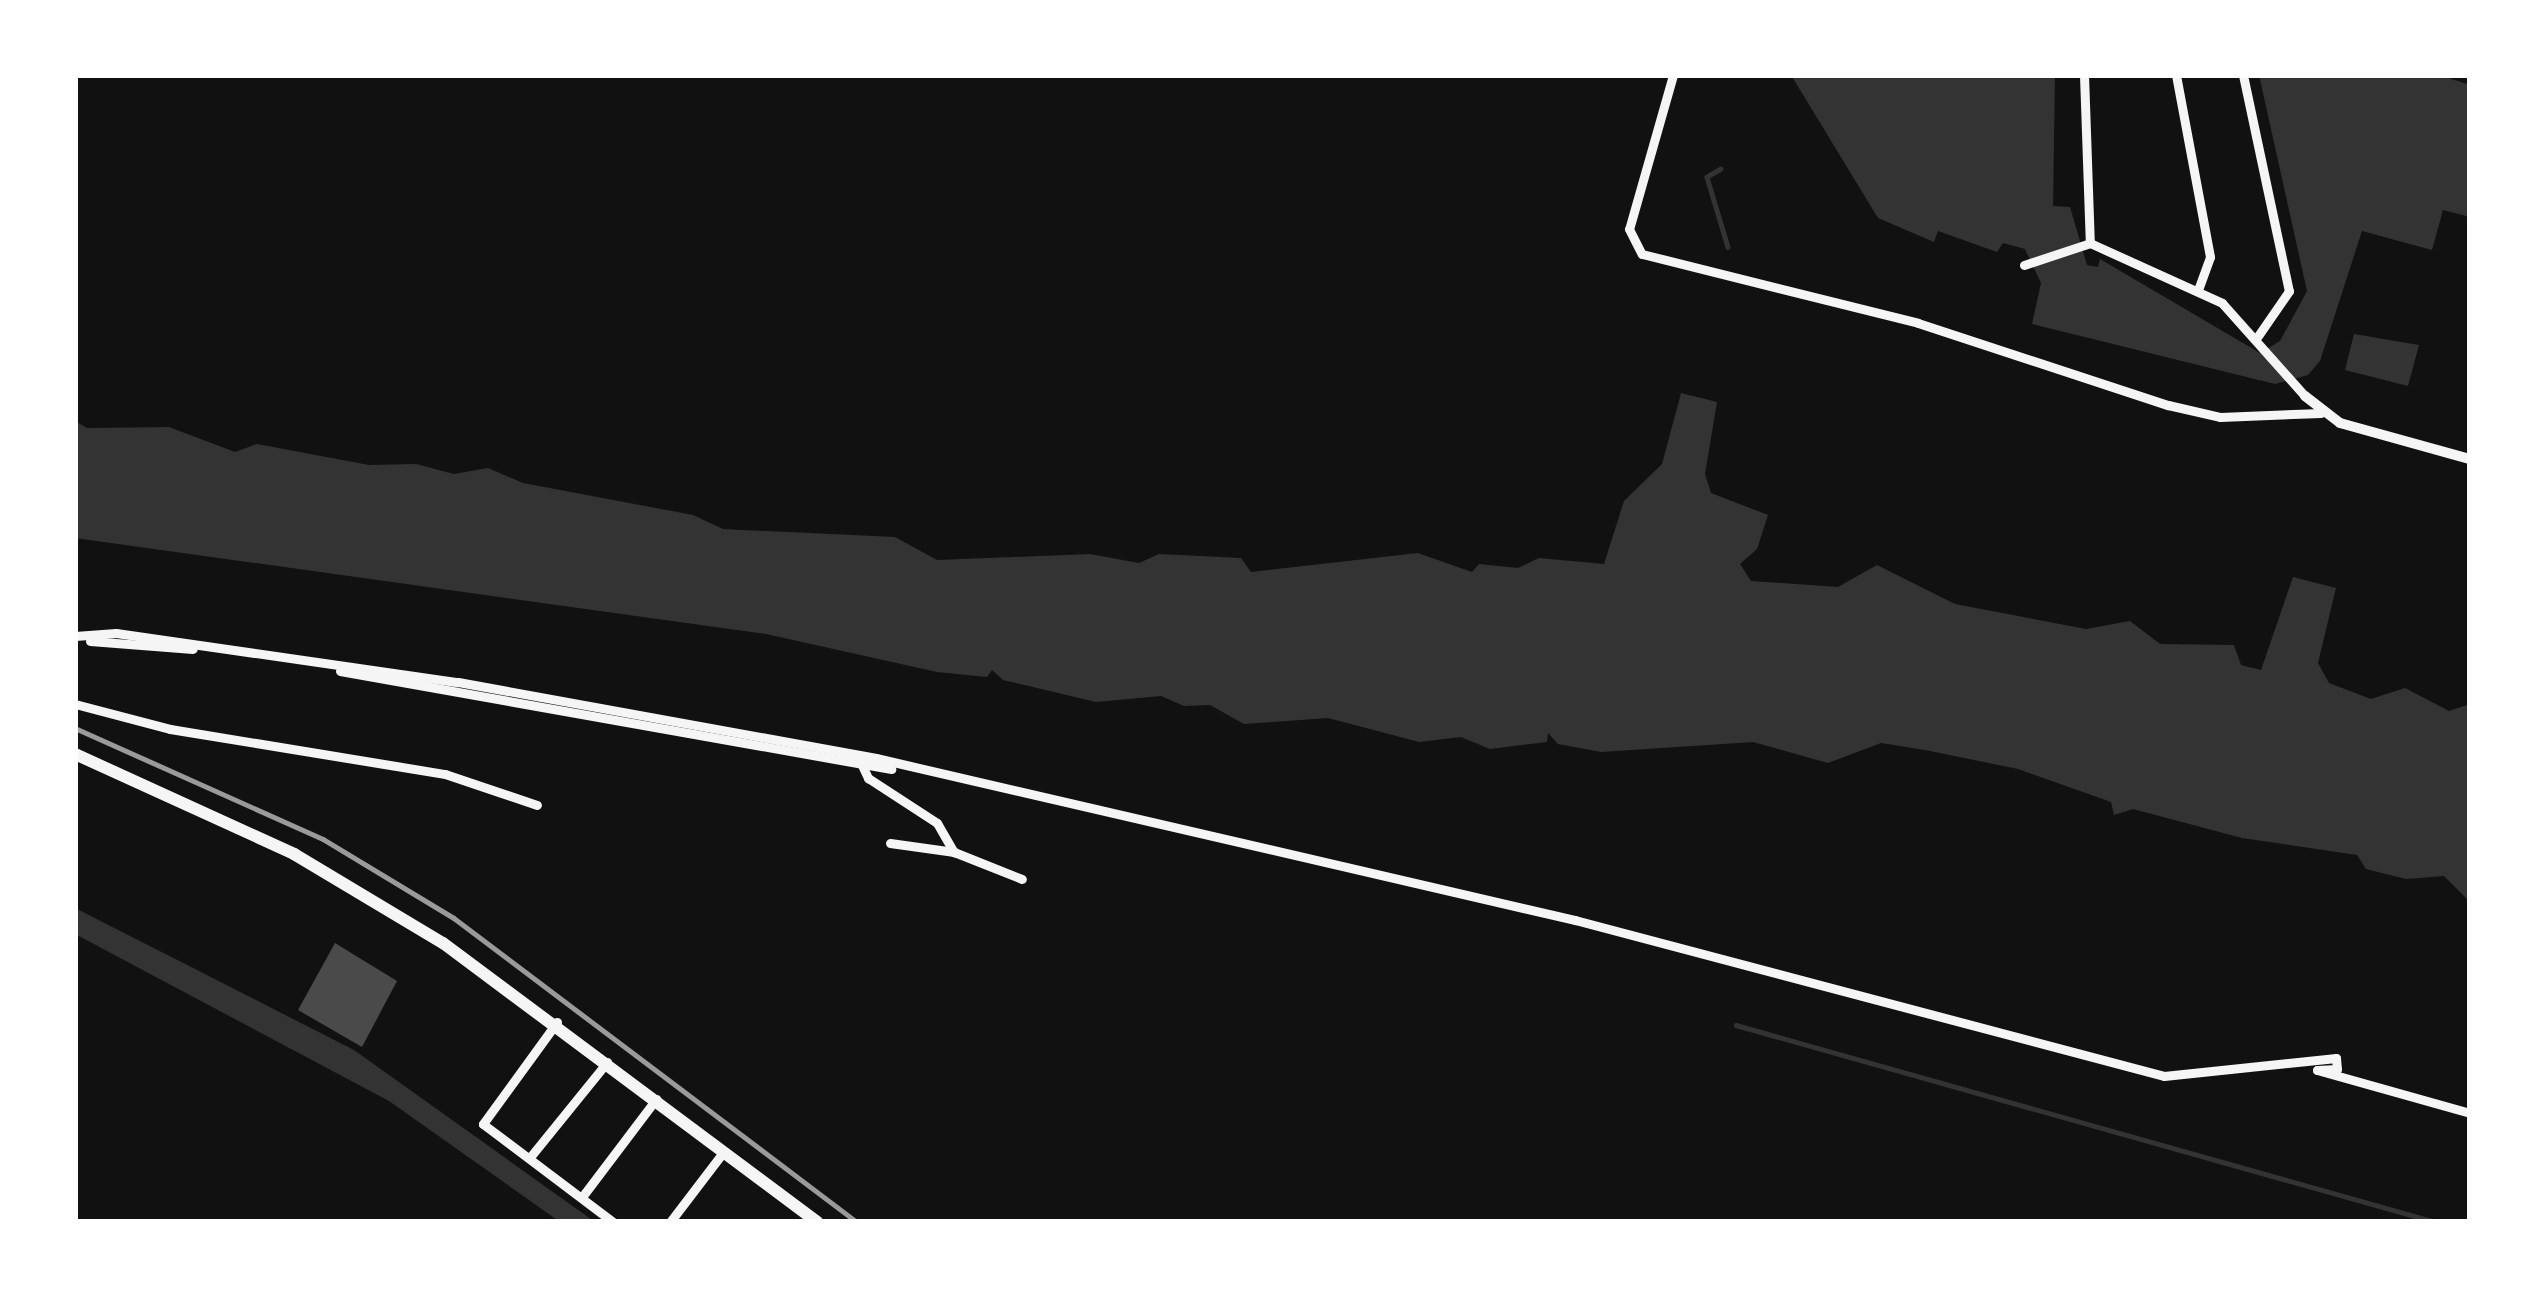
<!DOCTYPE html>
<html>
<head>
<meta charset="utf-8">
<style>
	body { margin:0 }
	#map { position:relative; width:2545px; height:1297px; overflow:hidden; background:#111; font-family:"Open Sans",sans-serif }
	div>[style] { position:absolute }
	.water>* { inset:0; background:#333 }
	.stream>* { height:4.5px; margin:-2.25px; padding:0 2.25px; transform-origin:2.25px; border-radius:2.25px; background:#333 }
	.building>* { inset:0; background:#4a4a4a }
	.minor>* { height:9px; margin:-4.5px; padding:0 4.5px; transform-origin:4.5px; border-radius:4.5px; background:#f5f5f5 }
	.tertiary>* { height:10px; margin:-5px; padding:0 5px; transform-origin:5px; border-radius:5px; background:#f5f5f5 }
	.secondary>* { height:12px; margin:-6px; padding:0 6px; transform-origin:6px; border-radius:6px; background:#f5f5f5 }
	.rail>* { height:4.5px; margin:-2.25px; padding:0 2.25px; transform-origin:2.25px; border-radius:2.25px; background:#9a9a9a }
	span { translate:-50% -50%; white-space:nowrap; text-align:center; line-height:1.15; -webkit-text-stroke:10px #fff; paint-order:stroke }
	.frame { position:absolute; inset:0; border:78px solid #fff; pointer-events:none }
</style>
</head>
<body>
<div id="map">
	<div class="water">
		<i style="clip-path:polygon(1791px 75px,2055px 75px,2053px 206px,2070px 207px,2087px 265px,2098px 267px,2100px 259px,2260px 353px,2280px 341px,2307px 291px,2259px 75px,2439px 75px,2470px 85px,2470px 217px,2443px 210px,2432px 250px,2362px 231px,2320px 361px,2308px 375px,2275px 384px,2032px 324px,2041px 283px,2025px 249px,2003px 243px,1997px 252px,1938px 231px,1934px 242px,1878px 218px)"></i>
		<i style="clip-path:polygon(2354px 334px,2419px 345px,2408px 386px,2345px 370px)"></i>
		<i style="clip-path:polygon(1681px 393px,1717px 402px,1705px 474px,1711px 493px,1768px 515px,1757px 549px,1740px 564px,1751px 581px,1838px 587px,1877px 565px,1955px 604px,2086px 629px,2130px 621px,2160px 644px,2234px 645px,2241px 665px,2261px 670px,2293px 577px,2336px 588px,2318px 663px,2329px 683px,2371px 699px,2405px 688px,2449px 711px,2470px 704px,2470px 902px,2444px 876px,2406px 879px,2366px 869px,2357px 855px,2242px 838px,2133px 809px,2114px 815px,2111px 802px,2018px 769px,1925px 750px,1881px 743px,1828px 763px,1753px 742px,1601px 752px,1558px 744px,1548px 733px,1547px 742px,1490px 749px,1461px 737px,1419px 742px,1328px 718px,1244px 724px,1210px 705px,1184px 706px,1161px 696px,1096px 702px,1003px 680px,992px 670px,987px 677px,937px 672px,766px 634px,75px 538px,75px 421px,87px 428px,169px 427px,235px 452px,257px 444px,369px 465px,416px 464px,454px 474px,488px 468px,523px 483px,693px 515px,723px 529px,895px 537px,937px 560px,1090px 554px,1139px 563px,1159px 554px,1241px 558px,1251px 572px,1418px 553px,1472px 572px,1479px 564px,1518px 568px,1539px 558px,1604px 564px,1624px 501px,1662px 464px)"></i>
		<i style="clip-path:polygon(75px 908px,354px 1050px,595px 1222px,560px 1222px,389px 1101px,75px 934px)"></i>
	</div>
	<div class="stream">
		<i style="left:1721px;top:169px;width:16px;rotate:150deg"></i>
		<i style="left:1707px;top:177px;width:73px;rotate:73.3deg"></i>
		<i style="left:1736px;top:1025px;width:727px;rotate:15.72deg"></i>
	</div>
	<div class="building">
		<i style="clip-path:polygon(335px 943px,397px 981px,362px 1047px,298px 1010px)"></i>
	</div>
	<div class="minor">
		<i style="left:1673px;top:75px;width:160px;rotate:105.9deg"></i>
		<i style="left:1629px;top:229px;width:28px;rotate:63deg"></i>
		<i style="left:1642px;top:254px;width:284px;rotate:14deg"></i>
		<i style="left:1918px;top:323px;width:263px;rotate:18.2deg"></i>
		<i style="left:2168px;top:405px;width:53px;rotate:13deg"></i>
		<i style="left:2220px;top:417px;width:101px;rotate:-2.3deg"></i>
		<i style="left:2084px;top:75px;width:168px;rotate:88deg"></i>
		<i style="left:2090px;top:243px;width:145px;rotate:24.4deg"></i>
		<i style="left:2222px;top:303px;width:125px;rotate:48.3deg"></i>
		<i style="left:2176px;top:75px;width:185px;rotate:79.4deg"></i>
		<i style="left:2210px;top:257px;width:33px;rotate:110deg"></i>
		<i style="left:2243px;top:75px;width:221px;rotate:78deg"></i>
		<i style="left:2289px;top:291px;width:55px;rotate:124.6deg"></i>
		<i style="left:2024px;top:265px;width:70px;rotate:-18.4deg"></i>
		<i style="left:75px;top:636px;width:41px;rotate:-4.2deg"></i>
		<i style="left:116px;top:633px;width:345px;rotate:8.2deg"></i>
		<i style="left:458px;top:682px;width:425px;rotate:10.3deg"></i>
		<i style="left:876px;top:758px;width:718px;rotate:13.05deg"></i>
		<i style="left:1575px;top:920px;width:609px;rotate:14.83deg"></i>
		<i style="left:2164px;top:1076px;width:173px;rotate:-6deg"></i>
		<i style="left:2336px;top:1058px;width:11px;rotate:85deg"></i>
		<i style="left:2337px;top:1069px;width:20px;rotate:177deg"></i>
		<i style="left:2317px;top:1070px;width:159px;rotate:15.7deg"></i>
		<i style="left:90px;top:641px;width:103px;rotate:4.4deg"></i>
		<i style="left:340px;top:671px;width:560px;rotate:10.09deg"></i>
		<i style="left:75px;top:704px;width:98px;rotate:14.7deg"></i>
		<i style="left:170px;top:729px;width:279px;rotate:9.3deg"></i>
		<i style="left:445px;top:774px;width:97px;rotate:18.6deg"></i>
		<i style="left:861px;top:763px;width:17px;rotate:65deg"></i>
		<i style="left:868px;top:778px;width:82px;rotate:33.1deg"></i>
		<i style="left:937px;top:823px;width:34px;rotate:60deg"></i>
		<i style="left:954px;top:852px;width:73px;rotate:21.7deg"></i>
		<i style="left:890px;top:843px;width:65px;rotate:8deg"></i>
		<i style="left:557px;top:1022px;width:126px;rotate:126deg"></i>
		<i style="left:483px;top:1124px;width:163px;rotate:37deg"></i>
		<i style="left:531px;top:1156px;width:121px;rotate:-51deg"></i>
		<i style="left:582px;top:1197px;width:123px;rotate:-52.9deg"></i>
		<i style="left:670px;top:1222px;width:89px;rotate:-52.7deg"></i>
	</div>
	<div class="tertiary">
		<i style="left:2305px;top:396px;width:44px;rotate:37.6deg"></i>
		<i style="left:2340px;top:423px;width:135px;rotate:15.5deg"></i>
	</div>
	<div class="secondary">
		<i style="left:75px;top:754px;width:241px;rotate:24.5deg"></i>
		<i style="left:294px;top:854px;width:174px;rotate:30.9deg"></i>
		<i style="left:443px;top:943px;width:467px;rotate:36.7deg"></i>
	</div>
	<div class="rail">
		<i style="left:75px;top:728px;width:272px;rotate:24.1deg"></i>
		<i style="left:323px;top:839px;width:153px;rotate:31.1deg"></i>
		<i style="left:454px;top:918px;width:505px;rotate:37.03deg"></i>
	</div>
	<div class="frame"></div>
</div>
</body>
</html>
